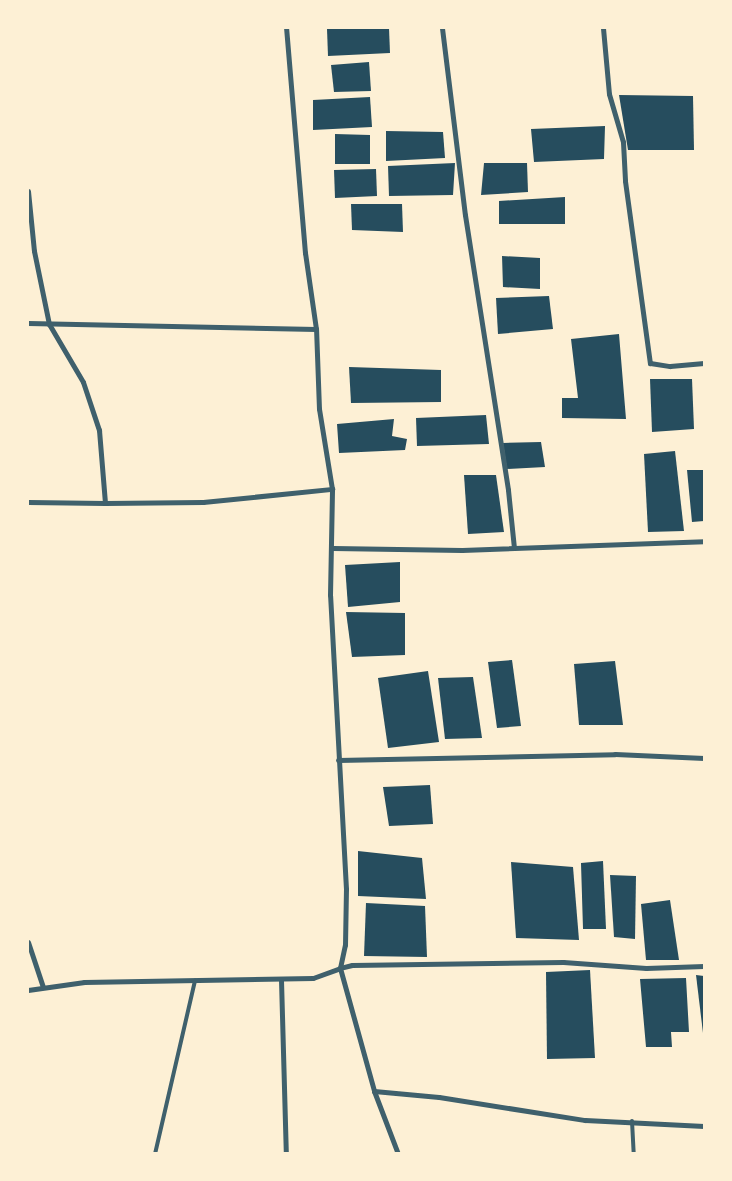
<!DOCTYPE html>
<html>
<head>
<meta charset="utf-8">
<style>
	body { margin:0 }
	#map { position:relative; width:732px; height:1181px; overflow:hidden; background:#fdf0d5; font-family:Figtree,sans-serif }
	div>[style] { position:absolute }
	.building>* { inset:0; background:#264d5e }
	.service>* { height:4px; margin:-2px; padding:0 2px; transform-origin:2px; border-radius:2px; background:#3f606c }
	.minor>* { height:5px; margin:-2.5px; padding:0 2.5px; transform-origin:2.5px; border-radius:2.5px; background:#3f606c }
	span { translate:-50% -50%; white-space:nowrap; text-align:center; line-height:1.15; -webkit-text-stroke:5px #fdf0d5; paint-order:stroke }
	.frame { position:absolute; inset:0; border:29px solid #fdf0d5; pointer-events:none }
</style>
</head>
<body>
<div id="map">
	<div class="building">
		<i style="clip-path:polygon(389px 28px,390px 53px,328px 56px,327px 29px)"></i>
		<i style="clip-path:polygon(369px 62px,371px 91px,334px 92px,331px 65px)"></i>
		<i style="clip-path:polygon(619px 95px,693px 96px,694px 150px,628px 150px)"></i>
		<i style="clip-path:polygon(370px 97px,372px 127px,313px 130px,313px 100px)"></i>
		<i style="clip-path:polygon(605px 126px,604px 159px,534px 162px,531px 129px)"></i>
		<i style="clip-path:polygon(386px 131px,443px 132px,445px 158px,386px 161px)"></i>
		<i style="clip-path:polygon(335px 134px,370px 135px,370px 164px,335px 164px)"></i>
		<i style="clip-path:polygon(455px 163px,453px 195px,389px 196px,388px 166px)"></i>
		<i style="clip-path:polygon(484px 163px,527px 163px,528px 192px,481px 195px)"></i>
		<i style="clip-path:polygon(376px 169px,377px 196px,335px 198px,334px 170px)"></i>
		<i style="clip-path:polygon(565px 197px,565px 224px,499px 224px,499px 201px)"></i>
		<i style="clip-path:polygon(351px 204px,402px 204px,403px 232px,352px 230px)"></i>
		<i style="clip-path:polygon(502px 256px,540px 258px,540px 289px,503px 287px)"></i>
		<i style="clip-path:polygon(549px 296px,553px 329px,498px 334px,496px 298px)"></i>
		<i style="clip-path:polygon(619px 334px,626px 419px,562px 418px,562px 398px,578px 398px,571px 339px)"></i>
		<i style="clip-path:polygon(349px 367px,441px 370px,441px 402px,351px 403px)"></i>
		<i style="clip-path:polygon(650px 379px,692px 379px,694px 429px,652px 432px)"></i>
		<i style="clip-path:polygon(486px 415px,489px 444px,417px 446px,416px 418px)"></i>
		<i style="clip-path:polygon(394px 419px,392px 436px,407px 439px,405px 450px,339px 453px,337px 424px)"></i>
		<i style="clip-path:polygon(541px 442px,545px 467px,507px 469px,503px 443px)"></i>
		<i style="clip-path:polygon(675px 451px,684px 531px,648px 532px,644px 454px)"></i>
		<i style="clip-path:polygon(687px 470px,704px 470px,704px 521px,692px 522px)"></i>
		<i style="clip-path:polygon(464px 475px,496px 475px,504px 532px,468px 534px)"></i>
		<i style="clip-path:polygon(400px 562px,400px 602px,348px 607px,345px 565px)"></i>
		<i style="clip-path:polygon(346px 612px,405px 613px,405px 655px,352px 657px)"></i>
		<i style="clip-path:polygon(512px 660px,521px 726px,497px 728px,488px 662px)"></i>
		<i style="clip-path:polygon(615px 661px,623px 725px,579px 725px,574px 664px)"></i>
		<i style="clip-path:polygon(428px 671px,439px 742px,388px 748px,378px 678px)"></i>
		<i style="clip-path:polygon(473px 677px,482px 738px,445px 739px,438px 678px)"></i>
		<i style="clip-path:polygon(430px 785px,433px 824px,389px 826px,383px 787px)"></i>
		<i style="clip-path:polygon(358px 851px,422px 858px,426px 899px,358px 896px)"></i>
		<i style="clip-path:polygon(603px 861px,606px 929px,583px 929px,581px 863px)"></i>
		<i style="clip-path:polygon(511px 862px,573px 867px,579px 940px,516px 938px)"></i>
		<i style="clip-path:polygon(610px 875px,636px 876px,635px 939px,614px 937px)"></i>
		<i style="clip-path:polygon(670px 900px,679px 960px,646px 960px,641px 904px)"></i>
		<i style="clip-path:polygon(366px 903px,425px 906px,427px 957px,364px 956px)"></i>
		<i style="clip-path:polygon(590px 970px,595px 1058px,547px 1059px,546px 972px)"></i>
		<i style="clip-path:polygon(696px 975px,704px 976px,704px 1033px,703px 1033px)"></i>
		<i style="clip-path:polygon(686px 978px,689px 1032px,671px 1032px,672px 1047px,646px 1047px,640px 979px)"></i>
	</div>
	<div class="service">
		<i style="left:632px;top:1121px;width:33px;rotate:87deg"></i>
		<i style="left:155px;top:1154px;width:178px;rotate:-77deg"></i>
	</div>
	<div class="minor">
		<i style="left:442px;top:28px;width:188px;rotate:83deg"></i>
		<i style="left:465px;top:215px;width:278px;rotate:81.1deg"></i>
		<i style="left:508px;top:490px;width:58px;rotate:84.1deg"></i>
		<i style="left:603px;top:28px;width:66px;rotate:84.8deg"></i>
		<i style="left:609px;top:94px;width:50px;rotate:73.7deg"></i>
		<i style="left:623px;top:142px;width:39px;rotate:87deg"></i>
		<i style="left:625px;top:181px;width:184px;rotate:82.2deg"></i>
		<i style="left:650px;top:363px;width:20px;rotate:9deg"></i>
		<i style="left:670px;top:366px;width:34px;rotate:-5deg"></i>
		<i style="left:28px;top:191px;width:60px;rotate:84.3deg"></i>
		<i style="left:34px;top:251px;width:75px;rotate:78.4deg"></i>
		<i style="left:49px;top:324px;width:67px;rotate:59.6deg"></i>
		<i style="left:83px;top:382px;width:51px;rotate:71.6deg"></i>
		<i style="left:99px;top:430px;width:73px;rotate:85.3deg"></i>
		<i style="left:105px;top:503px;width:98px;rotate:-0.6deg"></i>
		<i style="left:203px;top:502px;width:130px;rotate:-5.8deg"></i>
		<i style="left:28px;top:323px;width:288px;rotate:1.2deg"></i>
		<i style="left:28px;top:502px;width:77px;rotate:0.7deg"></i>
		<i style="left:333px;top:548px;width:129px;rotate:0.9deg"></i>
		<i style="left:462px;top:550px;width:242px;rotate:-2.1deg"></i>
		<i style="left:338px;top:760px;width:277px;rotate:-1.2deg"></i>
		<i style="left:615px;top:754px;width:89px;rotate:2.6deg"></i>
		<i style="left:28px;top:942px;width:47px;rotate:71.6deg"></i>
		<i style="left:704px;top:966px;width:58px;rotate:178deg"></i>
		<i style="left:646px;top:968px;width:83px;rotate:-175.9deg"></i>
		<i style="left:563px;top:962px;width:211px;rotate:179.2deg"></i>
		<i style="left:352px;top:965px;width:12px;rotate:166deg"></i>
		<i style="left:340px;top:968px;width:128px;rotate:74.5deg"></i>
		<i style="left:374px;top:1091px;width:65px;rotate:5.3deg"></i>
		<i style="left:439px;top:1097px;width:148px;rotate:9deg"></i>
		<i style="left:585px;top:1120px;width:119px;rotate:2.9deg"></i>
		<i style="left:281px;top:980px;width:174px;rotate:88.4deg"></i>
		<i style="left:28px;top:990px;width:57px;rotate:-8.1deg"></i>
		<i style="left:84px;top:982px;width:229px;rotate:-1deg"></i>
		<i style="left:313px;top:978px;width:29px;rotate:-20deg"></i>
		<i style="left:340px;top:968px;width:24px;rotate:-78deg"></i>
		<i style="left:345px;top:945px;width:56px;rotate:-89deg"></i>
		<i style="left:346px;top:889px;width:294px;rotate:-93.1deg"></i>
		<i style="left:330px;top:595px;width:106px;rotate:-88.9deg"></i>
		<i style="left:332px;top:489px;width:81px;rotate:-99.2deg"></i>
		<i style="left:319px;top:409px;width:80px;rotate:-92.1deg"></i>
		<i style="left:316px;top:329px;width:77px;rotate:-98.2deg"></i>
		<i style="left:305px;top:253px;width:226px;rotate:-94.8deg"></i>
		<i style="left:374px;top:1091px;width:67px;rotate:69.1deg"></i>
	</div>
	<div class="frame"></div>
</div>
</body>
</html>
